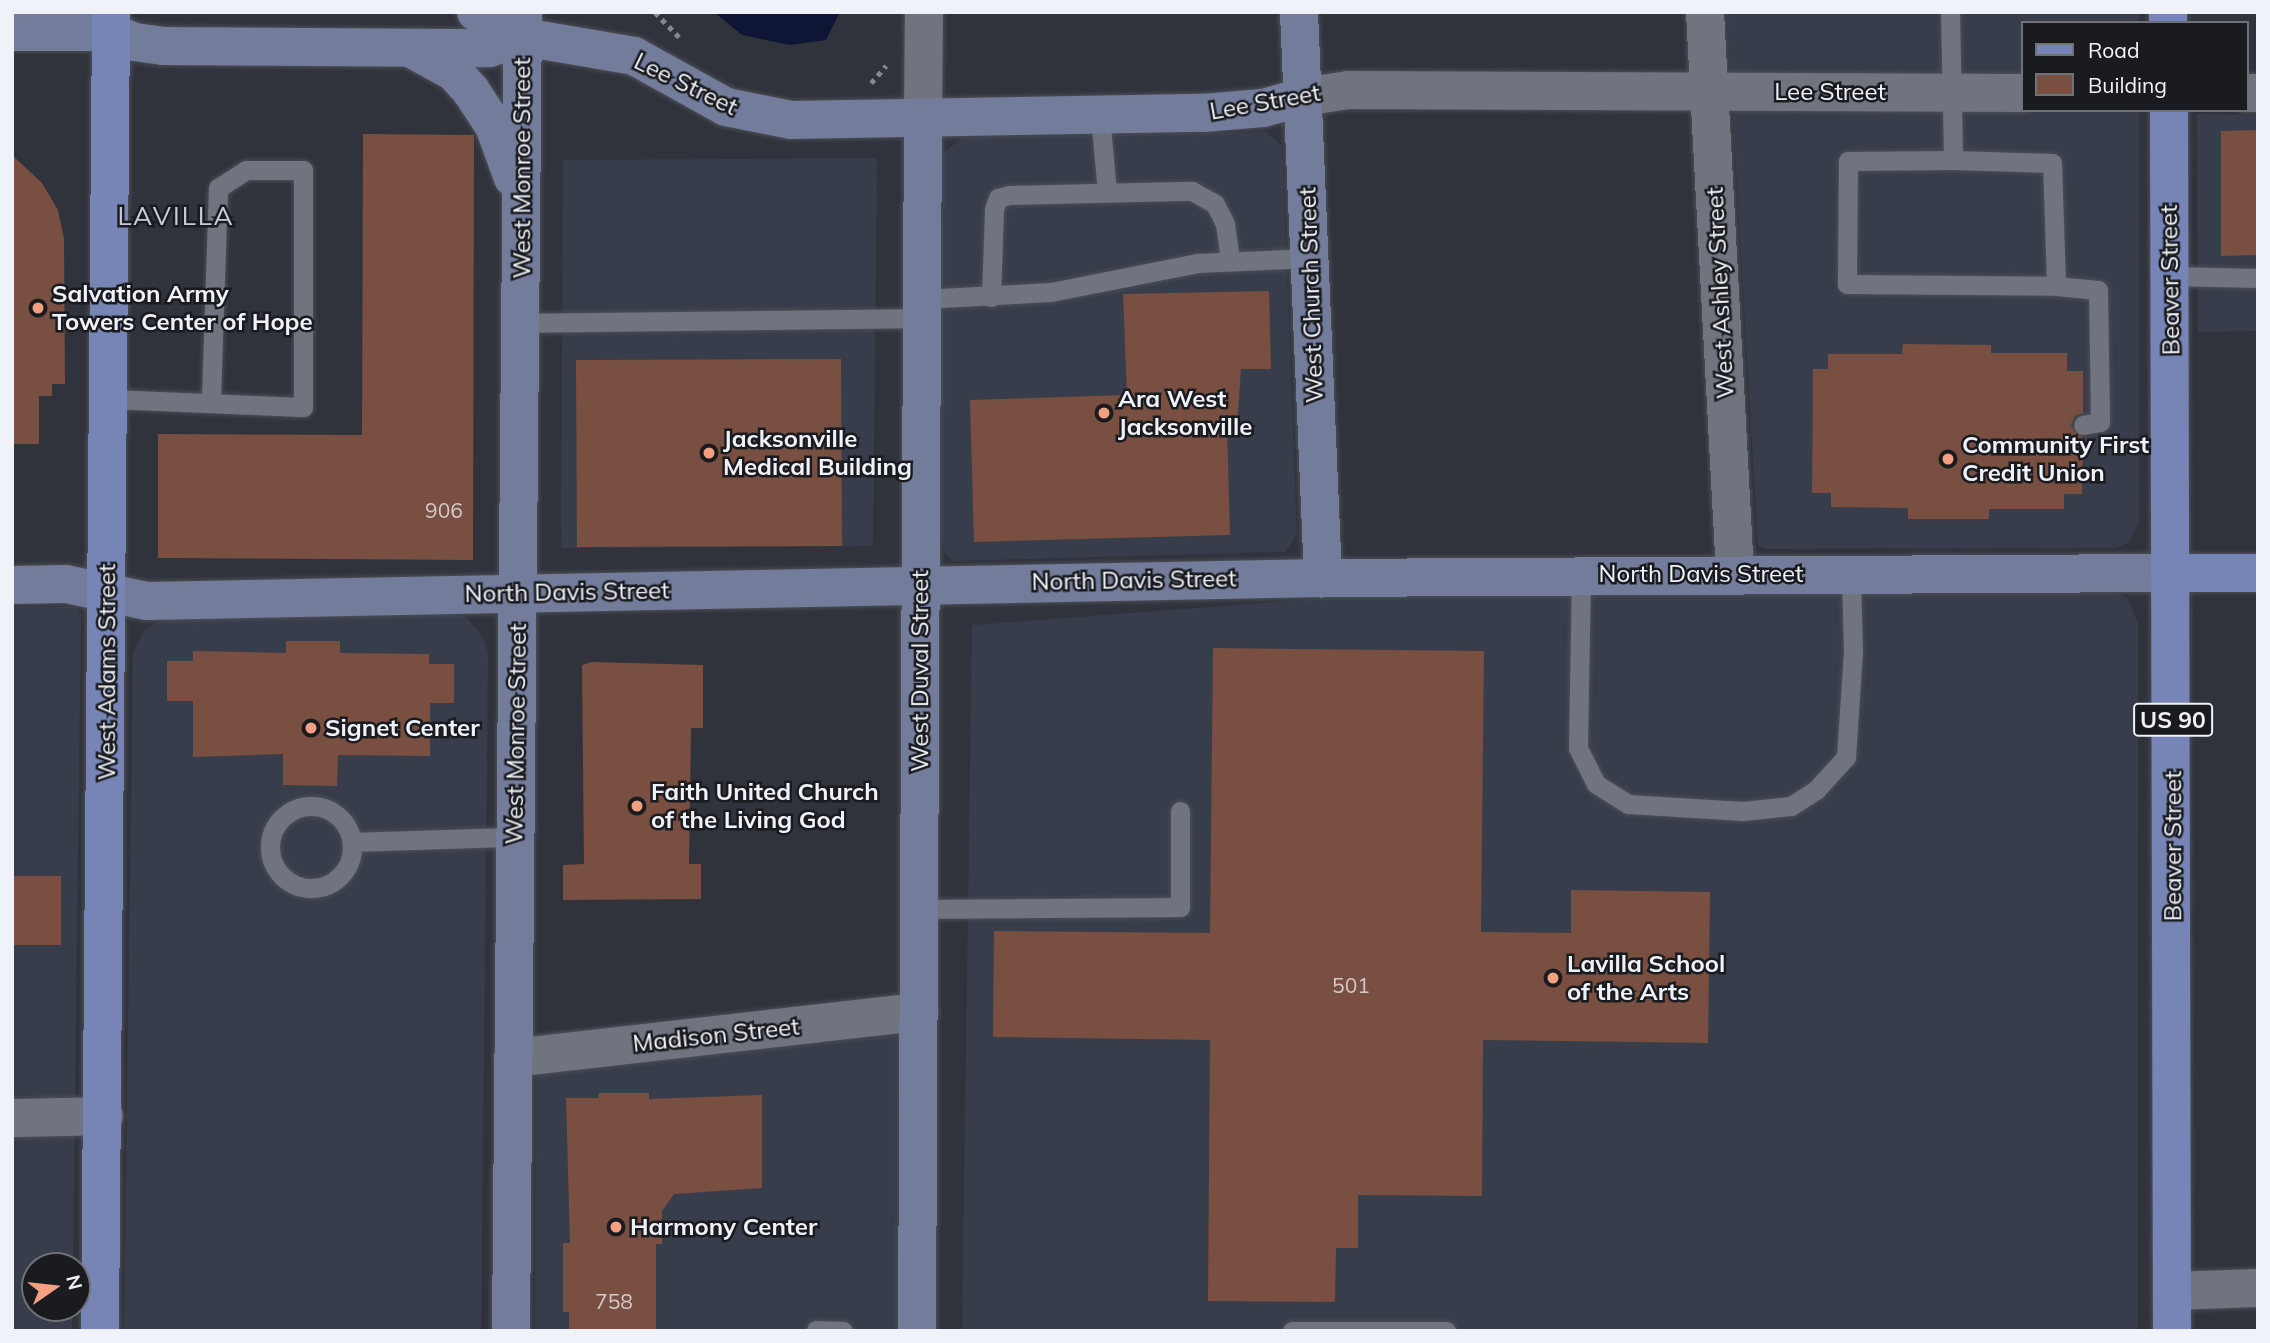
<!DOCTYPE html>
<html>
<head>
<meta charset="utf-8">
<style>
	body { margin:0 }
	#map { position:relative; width:2270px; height:1343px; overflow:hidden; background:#30333c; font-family:Mulish,sans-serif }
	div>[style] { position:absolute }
	.built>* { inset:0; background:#383d4c }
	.water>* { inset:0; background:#0f1534 }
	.building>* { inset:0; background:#784f40 }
	.path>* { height:4.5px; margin-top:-2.25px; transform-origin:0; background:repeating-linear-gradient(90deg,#858890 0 5px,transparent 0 10px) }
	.roads { filter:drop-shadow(0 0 2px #4c4e56) drop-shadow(0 0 2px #4c4e56) }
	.lane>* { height:19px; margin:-9.5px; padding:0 9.5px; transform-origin:9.5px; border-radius:9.5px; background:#70747e }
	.lane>.ring { margin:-9.5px; padding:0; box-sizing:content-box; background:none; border:19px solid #70747e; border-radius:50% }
	.street>* { height:38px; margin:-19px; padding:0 19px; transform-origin:19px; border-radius:19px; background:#70747e }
	.secondary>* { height:38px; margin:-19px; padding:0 19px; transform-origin:19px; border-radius:19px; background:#737c9a }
	.primary>* { height:38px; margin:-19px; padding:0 19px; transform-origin:19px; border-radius:19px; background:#7785b6 }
	.dots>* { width:19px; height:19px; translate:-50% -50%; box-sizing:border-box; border:4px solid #191b1f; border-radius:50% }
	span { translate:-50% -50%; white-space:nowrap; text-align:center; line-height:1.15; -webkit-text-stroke:5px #191b1f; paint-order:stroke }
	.number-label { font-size:21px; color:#d2c9cb }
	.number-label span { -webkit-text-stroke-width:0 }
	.shield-label span { padding:2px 5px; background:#191b1f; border:2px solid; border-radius:5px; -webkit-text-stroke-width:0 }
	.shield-label { font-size:23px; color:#f0f2f9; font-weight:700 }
	.street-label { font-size:24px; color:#f0f2f9 }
	.poi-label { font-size:24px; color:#f0f2f9; font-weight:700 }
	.left { translate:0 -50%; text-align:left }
	.neighbourhood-label { font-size:26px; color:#c8cbd7; letter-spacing:2px }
	.frame { position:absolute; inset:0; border:14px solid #f0f2f9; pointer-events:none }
	.legend { position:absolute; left:2021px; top:21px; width:228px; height:91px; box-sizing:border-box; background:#191b1f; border:2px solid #6f7176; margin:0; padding:9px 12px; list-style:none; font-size:21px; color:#f0f2f9 }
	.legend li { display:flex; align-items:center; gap:14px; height:35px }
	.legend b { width:35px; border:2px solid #6f7176 }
	.north { position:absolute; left:21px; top:1252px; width:70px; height:70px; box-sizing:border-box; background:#191b1f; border:2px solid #6f7176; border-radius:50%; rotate:76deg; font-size:19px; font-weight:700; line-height:28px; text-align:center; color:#f0f2f9 }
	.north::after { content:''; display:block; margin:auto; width:24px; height:32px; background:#f39f82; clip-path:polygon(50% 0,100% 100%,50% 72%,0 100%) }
</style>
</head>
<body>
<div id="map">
	<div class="built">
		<i style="clip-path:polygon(1727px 12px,2139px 12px,2139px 23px,2023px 23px,2023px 110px,2139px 110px,2139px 521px,2129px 542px,2116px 548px,1766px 549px,1758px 546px)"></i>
		<i style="clip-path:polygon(2197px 114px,2258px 115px,2258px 331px,2198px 332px)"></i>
		<i style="clip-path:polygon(1266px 132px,1282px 146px,1297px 535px,1285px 552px,952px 561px,945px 554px,937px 524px,943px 153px,964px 137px)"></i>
		<i style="clip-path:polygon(877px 158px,873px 546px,561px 548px,563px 160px)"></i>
		<i style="clip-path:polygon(1347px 592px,2111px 592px,2128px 598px,2138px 624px,2138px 1331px,962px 1331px,972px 625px,1313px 599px)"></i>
		<i style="clip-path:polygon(12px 607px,76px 607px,81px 614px,73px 1266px,35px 1266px,35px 1308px,72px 1308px,72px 1331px,12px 1331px)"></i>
		<i style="clip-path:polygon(450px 612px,467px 618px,484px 639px,488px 653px,481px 1331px,124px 1331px,133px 653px,145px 629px,167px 617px)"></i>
		<i style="clip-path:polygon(897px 997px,896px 1331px,535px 1331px,536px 1034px)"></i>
	</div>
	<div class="water">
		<i style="clip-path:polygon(714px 12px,840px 12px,826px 40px,790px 45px,742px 35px)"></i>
	</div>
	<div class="building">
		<i style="clip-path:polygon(2258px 130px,2258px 255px,2221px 256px,2221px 131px)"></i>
		<i style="clip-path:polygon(363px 134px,474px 135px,473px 560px,158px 558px,158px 434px,362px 435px)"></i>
		<i style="clip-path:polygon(12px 155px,42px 183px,58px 210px,64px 239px,65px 384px,52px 384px,52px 396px,39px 396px,39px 444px,12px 444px)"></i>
		<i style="clip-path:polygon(1269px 291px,1271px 369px,1241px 369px,1237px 426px,1227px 426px,1230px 535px,974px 542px,970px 400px,1127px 395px,1123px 294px)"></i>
		<i style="clip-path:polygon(1903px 344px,1991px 345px,1991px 353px,2067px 353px,2067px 371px,2083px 371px,2083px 413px,2075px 416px,2071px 426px,2083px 437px,2082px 494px,2064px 494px,2064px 509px,1989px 509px,1989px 519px,1908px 519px,1908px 508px,1831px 507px,1831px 493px,1812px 493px,1813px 369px,1828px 369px,1828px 354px,1902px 354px)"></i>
		<i style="clip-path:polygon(841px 359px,842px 546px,577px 547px,576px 360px)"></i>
		<i style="clip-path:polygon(286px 641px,340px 641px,340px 653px,429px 654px,429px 664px,454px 664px,454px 703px,430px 703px,430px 756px,338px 755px,337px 786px,283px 785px,283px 754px,193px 757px,193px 701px,167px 701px,167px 661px,193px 661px,193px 651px,286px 653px)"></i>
		<i style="clip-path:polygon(1213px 648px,1484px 651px,1481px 932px,1571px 933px,1571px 890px,1710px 892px,1708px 1043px,1483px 1040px,1482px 1196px,1358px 1195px,1358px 1248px,1336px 1248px,1335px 1302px,1208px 1301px,1210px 1040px,993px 1037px,994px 931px,1210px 933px)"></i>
		<i style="clip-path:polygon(592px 662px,703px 665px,703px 728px,691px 728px,689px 864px,701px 864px,701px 899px,563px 900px,563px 865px,584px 864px,582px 665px)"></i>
		<i style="clip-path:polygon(12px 876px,61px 876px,61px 945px,12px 945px)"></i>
		<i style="clip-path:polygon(599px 1093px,649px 1093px,649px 1099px,762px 1095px,762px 1188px,674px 1194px,662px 1211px,662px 1244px,656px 1244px,656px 1331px,569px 1331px,569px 1312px,563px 1312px,563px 1243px,570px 1243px,566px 1098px,598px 1098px)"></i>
	</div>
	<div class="path">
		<i style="left:655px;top:12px;width:37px;rotate:46deg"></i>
		<i style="left:871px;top:83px;width:23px;rotate:-49deg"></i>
	</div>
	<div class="roads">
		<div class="lane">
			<i style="left:1950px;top:12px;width:148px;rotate:88.8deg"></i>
			<i style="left:1953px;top:160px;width:99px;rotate:1.7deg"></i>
			<i style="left:2052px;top:163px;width:123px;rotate:88.1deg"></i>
			<i style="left:2056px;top:286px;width:42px;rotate:5.4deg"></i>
			<i style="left:2098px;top:290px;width:132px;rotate:89.1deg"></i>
			<i style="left:2100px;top:422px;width:17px;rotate:170deg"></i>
			<i style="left:1100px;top:115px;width:77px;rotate:84.8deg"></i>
			<i style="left:1953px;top:160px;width:105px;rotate:179.5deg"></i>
			<i style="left:1848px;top:161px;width:123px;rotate:90.5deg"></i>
			<i style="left:1847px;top:284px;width:209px;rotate:0.5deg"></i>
			<i style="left:2170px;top:276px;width:88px;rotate:1.3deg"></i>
			<i style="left:991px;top:297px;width:88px;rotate:-88deg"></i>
			<i style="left:994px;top:209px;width:12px;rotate:-70deg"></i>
			<i style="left:998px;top:198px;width:11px;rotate:-15deg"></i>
			<i style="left:1009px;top:195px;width:183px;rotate:-1.3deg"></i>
			<i style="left:1192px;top:191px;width:26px;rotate:29deg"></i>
			<i style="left:1215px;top:204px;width:22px;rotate:63deg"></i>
			<i style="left:1225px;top:224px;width:37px;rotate:82deg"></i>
			<i style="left:922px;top:299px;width:129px;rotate:-3.1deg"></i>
			<i style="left:1051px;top:292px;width:150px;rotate:-11.2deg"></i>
			<i style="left:1198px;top:263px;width:112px;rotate:-2.6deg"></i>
			<i style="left:520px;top:323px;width:402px;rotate:-0.7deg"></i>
			<i style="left:109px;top:399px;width:194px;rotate:2.4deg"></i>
			<i style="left:303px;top:407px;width:237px;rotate:-90deg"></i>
			<i style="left:303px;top:170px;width:57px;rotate:180deg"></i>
			<i style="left:246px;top:170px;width:33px;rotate:147deg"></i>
			<i style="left:218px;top:188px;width:215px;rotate:91.9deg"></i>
			<i style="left:1581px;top:575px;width:173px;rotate:91deg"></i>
			<i style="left:1578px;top:748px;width:40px;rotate:63.4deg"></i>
			<i style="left:1596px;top:784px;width:38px;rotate:32deg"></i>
			<i style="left:1628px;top:804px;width:115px;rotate:3.5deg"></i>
			<i style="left:1743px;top:811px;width:48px;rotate:-5.9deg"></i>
			<i style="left:1791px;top:806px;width:30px;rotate:-33deg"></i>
			<i style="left:1816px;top:790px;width:45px;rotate:-47.7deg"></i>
			<i style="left:1846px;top:757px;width:105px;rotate:-86.2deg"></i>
			<i style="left:1853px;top:652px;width:79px;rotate:-91.5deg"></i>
			<i class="ring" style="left:270px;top:806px;width:63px;height:63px"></i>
			<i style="left:352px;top:842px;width:163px;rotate:-1.8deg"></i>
			<i style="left:919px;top:909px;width:261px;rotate:-0.4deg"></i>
			<i style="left:1180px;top:907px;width:96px;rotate:-90deg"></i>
			<i style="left:816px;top:1330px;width:27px;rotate:2deg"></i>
			<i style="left:1292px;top:1331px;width:154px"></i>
		</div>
		<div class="street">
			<i style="left:1705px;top:12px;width:562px;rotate:86.94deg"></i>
			<i style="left:2247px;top:93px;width:11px"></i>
			<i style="left:1303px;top:97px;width:46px;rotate:-8.8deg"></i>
			<i style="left:1348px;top:90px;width:675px;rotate:0.25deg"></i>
			<i style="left:923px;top:118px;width:106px;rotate:-89.5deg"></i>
			<i style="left:513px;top:1058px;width:409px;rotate:-6.5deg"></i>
			<i style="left:12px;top:1118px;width:92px;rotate:-1.2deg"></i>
			<i style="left:2172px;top:1291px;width:86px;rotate:-2deg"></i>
		</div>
		<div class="secondary">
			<i style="left:476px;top:12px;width:23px;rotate:7deg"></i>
			<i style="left:499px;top:15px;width:33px;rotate:43deg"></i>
			<i style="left:1299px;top:12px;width:567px;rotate:87.57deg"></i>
			<i style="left:12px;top:32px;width:99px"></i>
			<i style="left:111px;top:32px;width:26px;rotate:23deg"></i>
			<i style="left:135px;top:42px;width:28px;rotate:8deg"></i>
			<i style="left:163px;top:46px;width:326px;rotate:0.4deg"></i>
			<i style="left:489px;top:48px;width:36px;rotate:-18deg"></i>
			<i style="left:523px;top:37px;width:113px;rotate:9.7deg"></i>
			<i style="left:634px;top:56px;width:105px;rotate:29deg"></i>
			<i style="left:726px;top:107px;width:66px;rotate:11.3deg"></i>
			<i style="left:791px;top:120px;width:412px;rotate:-1deg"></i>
			<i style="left:1203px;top:113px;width:60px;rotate:-4.8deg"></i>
			<i style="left:1263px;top:108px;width:41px;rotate:-15.4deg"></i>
			<i style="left:412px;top:49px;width:48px;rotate:28.7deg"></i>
			<i style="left:454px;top:72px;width:25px;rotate:48deg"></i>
			<i style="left:471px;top:91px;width:42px;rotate:56.7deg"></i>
			<i style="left:494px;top:126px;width:55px;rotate:69.9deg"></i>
			<i style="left:12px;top:585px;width:54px;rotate:-1.1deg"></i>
			<i style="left:66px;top:584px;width:83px;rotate:11.9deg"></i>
			<i style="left:147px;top:601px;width:1176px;rotate:-1.12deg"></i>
			<i style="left:1323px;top:578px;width:850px;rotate:-0.34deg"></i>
			<i style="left:511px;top:1331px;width:1319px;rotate:-89.48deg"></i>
			<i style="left:917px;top:1331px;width:1213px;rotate:-89.72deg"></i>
		</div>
		<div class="primary">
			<i style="left:2168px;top:23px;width:11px;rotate:-90deg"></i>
			<i style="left:2169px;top:110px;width:1221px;rotate:89.86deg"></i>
			<i style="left:2173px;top:573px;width:85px"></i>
			<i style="left:100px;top:1331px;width:1319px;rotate:-89.52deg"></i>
		</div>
	</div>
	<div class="dots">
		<i style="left:38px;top:308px;background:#f39f82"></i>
		<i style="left:1104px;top:413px;background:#f39f82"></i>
		<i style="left:709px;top:453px;background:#f39f82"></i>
		<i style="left:1948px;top:459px;background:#f39f82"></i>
		<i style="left:311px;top:728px;background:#f39f82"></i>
		<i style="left:637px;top:806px;background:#f39f82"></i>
		<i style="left:1553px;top:978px;background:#f39f82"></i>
		<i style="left:616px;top:1227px;background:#f39f82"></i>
	</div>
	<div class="number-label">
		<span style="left:444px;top:510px">906</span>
		<span style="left:1351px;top:985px">501</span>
		<span style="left:614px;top:1301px">758</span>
	</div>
	<div class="shield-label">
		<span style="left:2173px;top:720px">US 90</span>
	</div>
	<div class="street-label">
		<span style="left:686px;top:84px;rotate:26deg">Lee Street</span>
		<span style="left:1830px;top:92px">Lee Street</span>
		<span style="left:1265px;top:102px;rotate:-10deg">Lee Street</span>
		<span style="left:522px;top:168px;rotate:-90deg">West Monroe Street</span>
		<span style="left:2170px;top:280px;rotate:-91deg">Beaver Street</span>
		<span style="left:1720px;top:293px;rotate:-93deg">West Ashley Street</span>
		<span style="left:1311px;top:295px;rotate:-92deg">West Church Street</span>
		<span style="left:1701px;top:574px">North Davis Street</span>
		<span style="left:1134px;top:580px;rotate:-1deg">North Davis Street</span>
		<span style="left:567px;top:592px;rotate:-1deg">North Davis Street</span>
		<span style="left:920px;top:671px;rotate:-90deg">West Duval Street</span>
		<span style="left:107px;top:672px;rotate:-90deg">West Adams Street</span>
		<span style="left:516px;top:734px;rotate:-89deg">West Monroe Street</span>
		<span style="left:2173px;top:846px;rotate:-90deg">Beaver Street</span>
		<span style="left:716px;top:1035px;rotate:-6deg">Madison Street</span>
	</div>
	<div class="poi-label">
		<span class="left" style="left:52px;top:308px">Salvation Army<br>Towers Center of Hope</span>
		<span class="left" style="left:1118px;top:413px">Ara West<br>Jacksonville</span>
		<span class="left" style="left:723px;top:453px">Jacksonville<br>Medical Building</span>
		<span class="left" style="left:1962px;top:459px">Community First<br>Credit Union</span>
		<span class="left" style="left:325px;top:728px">Signet Center</span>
		<span class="left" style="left:651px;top:806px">Faith United Church<br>of the Living God</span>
		<span class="left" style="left:1567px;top:978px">Lavilla School<br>of the Arts</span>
		<span class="left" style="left:630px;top:1227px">Harmony Center</span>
	</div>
	<div class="neighbourhood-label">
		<span style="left:176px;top:216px">LAVILLA</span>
	</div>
	<div class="frame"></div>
	<ul class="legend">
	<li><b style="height:9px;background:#7785b6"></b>Road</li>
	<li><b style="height:19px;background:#784f40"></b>Building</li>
	</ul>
	<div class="north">N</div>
</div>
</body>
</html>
